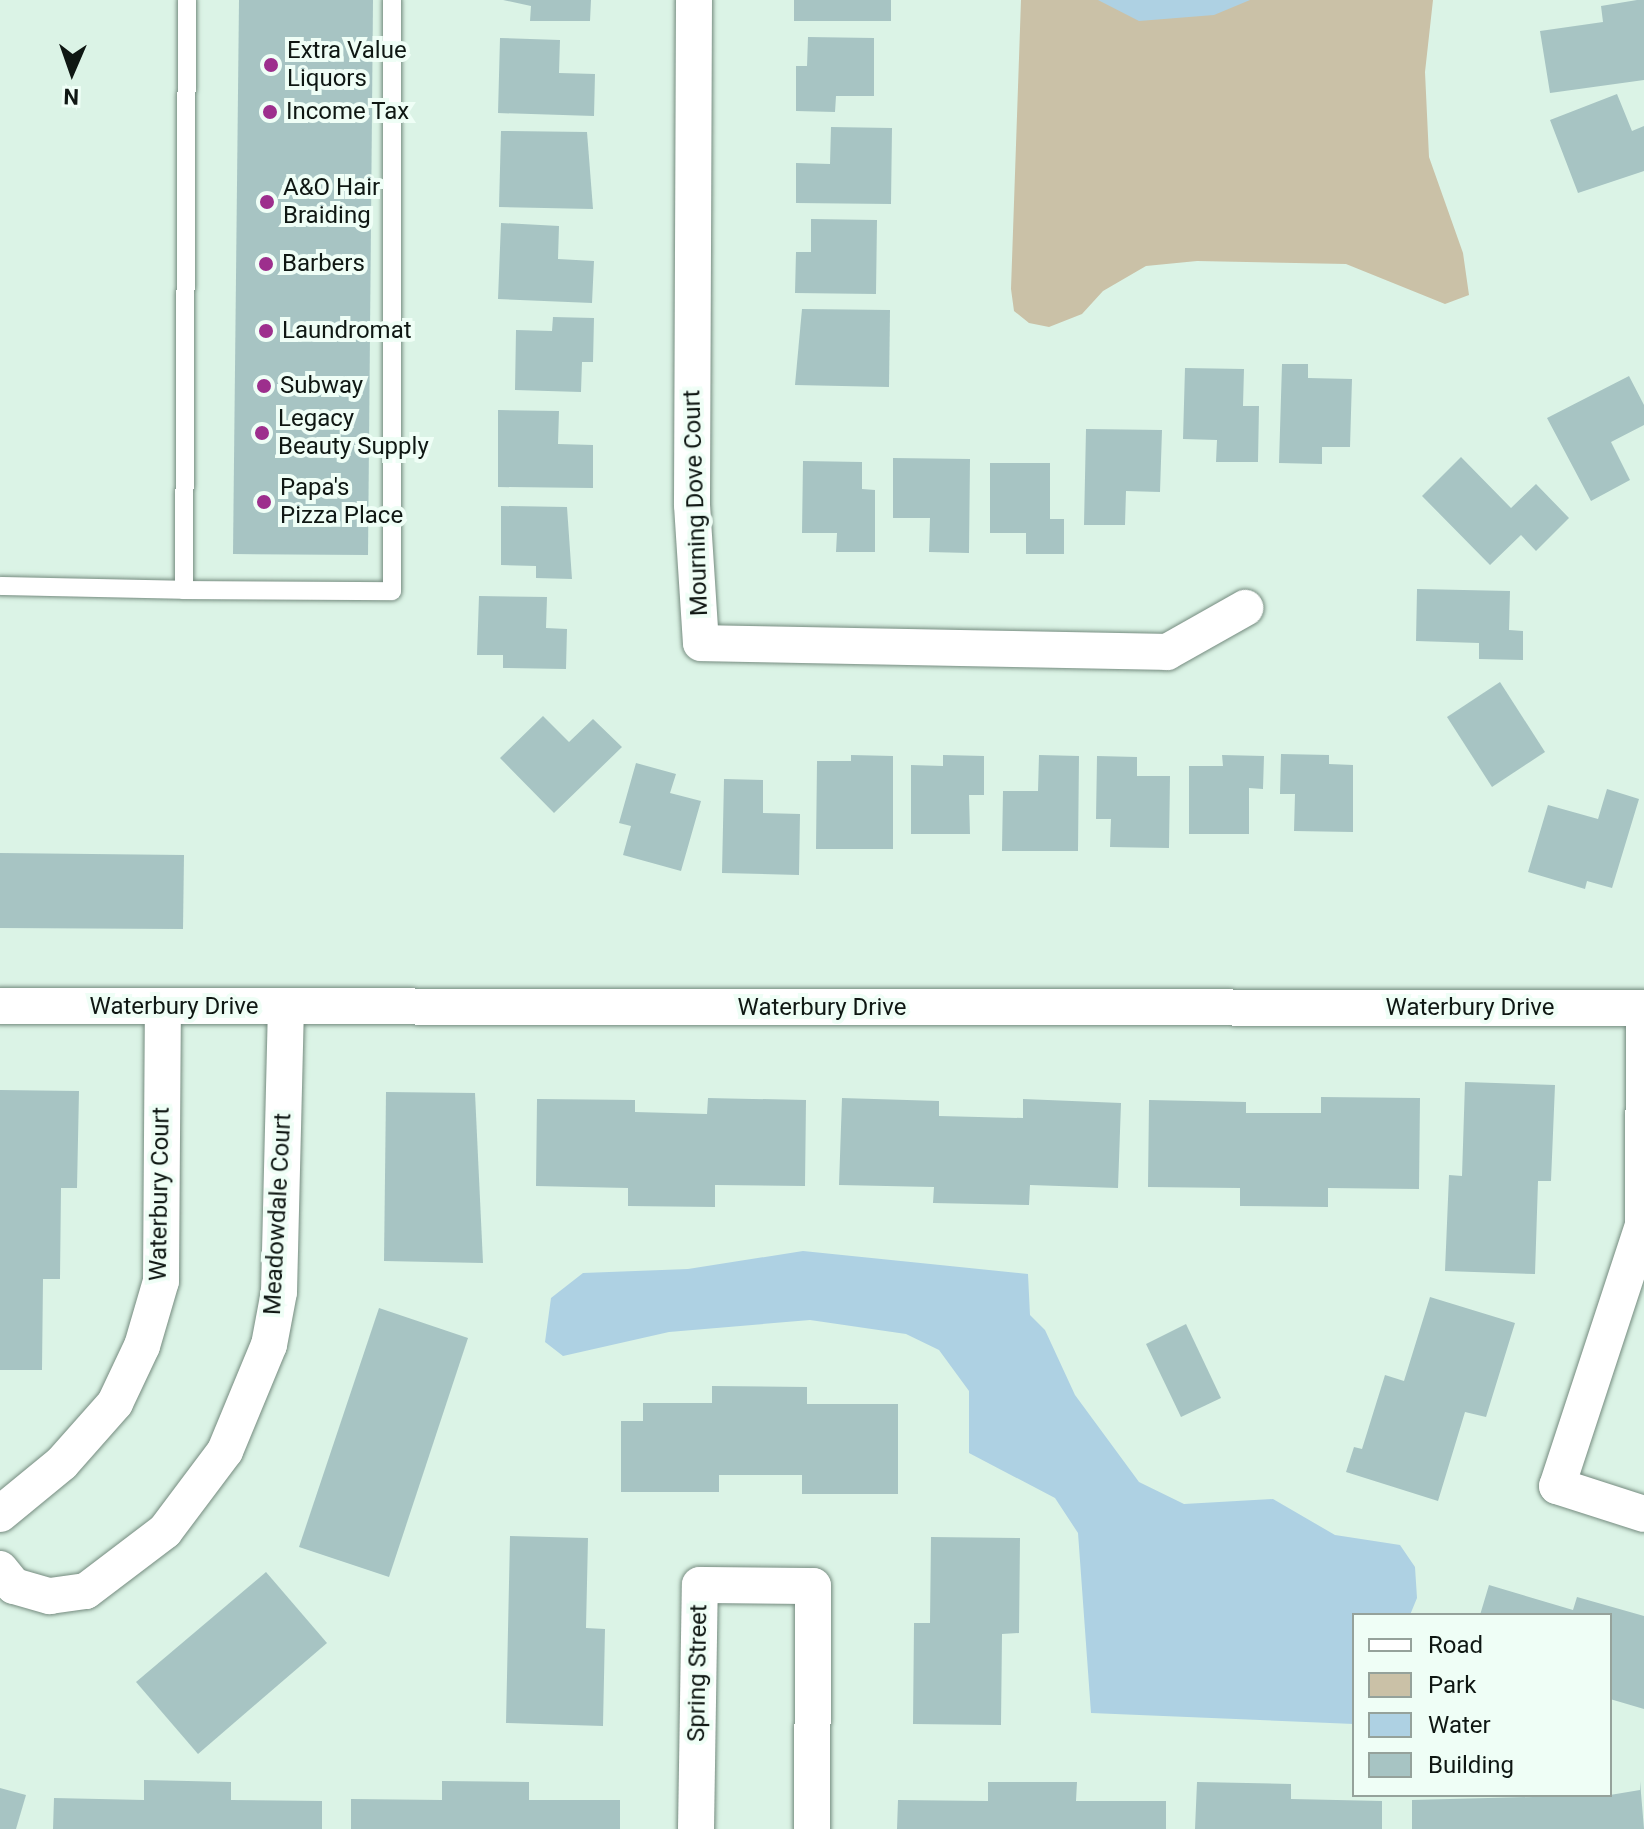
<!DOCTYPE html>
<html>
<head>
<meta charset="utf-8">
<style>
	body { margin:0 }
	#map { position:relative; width:1644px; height:1829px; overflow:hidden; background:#dbf3e6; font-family:Roboto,sans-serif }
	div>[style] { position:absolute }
	.green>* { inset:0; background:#cac1a7 }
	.water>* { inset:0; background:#aed1e3 }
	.building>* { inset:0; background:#a7c4c3 }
	.roads { filter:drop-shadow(0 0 2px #758b7f) drop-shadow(0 0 2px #758b7f) }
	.lane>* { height:18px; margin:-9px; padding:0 9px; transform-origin:9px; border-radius:9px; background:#fff }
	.street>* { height:36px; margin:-18px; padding:0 18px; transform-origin:18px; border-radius:18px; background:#fff }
	.dots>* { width:22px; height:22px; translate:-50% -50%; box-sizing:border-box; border:4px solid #effef6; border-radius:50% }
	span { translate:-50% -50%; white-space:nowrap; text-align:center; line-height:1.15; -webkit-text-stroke:8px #effef6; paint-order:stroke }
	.poi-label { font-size:24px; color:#0f1713 }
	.left { translate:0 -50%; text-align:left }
	.street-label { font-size:24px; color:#0f1713 }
	.legend { position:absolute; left:1352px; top:1613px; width:260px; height:184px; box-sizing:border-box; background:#effef6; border:2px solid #95a29b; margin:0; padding:10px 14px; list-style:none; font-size:24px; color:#0f1713 }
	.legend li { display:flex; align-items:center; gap:16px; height:40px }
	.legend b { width:40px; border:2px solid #95a29b }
	.north { position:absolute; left:32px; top:32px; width:80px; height:80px; -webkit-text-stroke:6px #effef6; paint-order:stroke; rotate:182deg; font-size:22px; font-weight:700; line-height:32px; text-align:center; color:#0f1713 }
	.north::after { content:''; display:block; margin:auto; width:28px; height:36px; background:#0f1713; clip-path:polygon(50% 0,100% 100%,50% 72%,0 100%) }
</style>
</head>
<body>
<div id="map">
	<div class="green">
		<i style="clip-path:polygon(1021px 0,1433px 0,1425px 72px,1429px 157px,1463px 253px,1469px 295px,1445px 304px,1346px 264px,1197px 261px,1146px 266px,1103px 291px,1082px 314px,1049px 327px,1029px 323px,1014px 311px,1011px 289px)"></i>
	</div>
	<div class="water">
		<i style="clip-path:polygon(1098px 0,1250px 0,1214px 15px,1139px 21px)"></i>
		<i style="clip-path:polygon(803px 1251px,1028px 1274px,1030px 1315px,1045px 1330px,1075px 1395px,1139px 1482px,1184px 1504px,1273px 1499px,1335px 1535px,1400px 1545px,1415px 1567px,1417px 1598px,1410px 1615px,1354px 1615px,1354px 1724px,1091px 1713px,1078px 1533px,1055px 1498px,969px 1453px,969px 1391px,939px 1350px,906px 1334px,810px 1320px,669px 1332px,563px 1356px,545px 1342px,551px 1298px,583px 1273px,688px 1269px)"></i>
	</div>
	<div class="building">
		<i style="clip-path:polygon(239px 0,373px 0,368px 555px,233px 554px)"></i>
		<i style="clip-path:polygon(503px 0,591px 0,590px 21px,530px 21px,531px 6px)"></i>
		<i style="clip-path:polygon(794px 0,891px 0,891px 21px,794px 21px)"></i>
		<i style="clip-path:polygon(1637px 0,1644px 0,1644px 80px,1550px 93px,1540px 31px,1603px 22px,1601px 6px)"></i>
		<i style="clip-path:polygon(808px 37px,874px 38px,874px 96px,836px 96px,835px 112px,796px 111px,796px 66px,807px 66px)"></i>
		<i style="clip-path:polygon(500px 38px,560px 40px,559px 73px,595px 74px,594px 116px,498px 113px)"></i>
		<i style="clip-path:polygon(1617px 94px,1632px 131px,1644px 126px,1644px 171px,1578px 193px,1550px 120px)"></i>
		<i style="clip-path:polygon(831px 127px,892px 128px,891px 204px,796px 203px,796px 163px,830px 164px)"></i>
		<i style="clip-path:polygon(501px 131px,587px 132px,593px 209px,499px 207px)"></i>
		<i style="clip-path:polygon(811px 219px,877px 220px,876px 294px,795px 293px,796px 252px,811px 252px)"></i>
		<i style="clip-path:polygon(501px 223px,559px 226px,558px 259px,594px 261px,592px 303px,498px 299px)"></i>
		<i style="clip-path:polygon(802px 309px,890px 310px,889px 387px,795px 385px)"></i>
		<i style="clip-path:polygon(553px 317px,594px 318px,593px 362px,582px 362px,581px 392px,515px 390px,516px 330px,552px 331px)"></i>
		<i style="clip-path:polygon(1282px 364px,1308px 364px,1308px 378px,1352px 379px,1350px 447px,1322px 447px,1322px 464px,1279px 463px)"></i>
		<i style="clip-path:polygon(1185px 368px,1244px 369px,1243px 406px,1259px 406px,1258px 462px,1216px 462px,1217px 440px,1183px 439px)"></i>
		<i style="clip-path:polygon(1629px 376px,1644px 405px,1644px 425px,1611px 442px,1630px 480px,1591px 501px,1547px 418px)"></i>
		<i style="clip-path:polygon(498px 410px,559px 411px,558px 444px,593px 445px,593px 488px,498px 487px)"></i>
		<i style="clip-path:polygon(1086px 429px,1162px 430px,1160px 492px,1126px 491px,1125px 525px,1084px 525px)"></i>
		<i style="clip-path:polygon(1461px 457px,1511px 508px,1536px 484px,1569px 518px,1536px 551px,1521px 535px,1490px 565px,1422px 496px)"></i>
		<i style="clip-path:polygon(893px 458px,970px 459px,969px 553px,929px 552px,930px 518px,893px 518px)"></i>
		<i style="clip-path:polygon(803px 461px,862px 462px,862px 489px,875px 490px,875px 552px,836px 552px,837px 533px,802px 533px)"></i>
		<i style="clip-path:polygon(990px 463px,1050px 463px,1050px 519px,1064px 519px,1064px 554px,1026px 554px,1026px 533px,990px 533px)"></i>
		<i style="clip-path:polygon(501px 506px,567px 507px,572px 579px,536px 578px,536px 566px,501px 565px)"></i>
		<i style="clip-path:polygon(1417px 589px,1510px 591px,1509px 630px,1523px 631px,1523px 660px,1479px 659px,1479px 643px,1416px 641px)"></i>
		<i style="clip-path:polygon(479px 596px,547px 597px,546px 628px,567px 629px,566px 669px,503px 668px,503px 655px,477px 655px)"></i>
		<i style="clip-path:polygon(1500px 682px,1545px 752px,1492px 787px,1447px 717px)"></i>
		<i style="clip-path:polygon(543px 716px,569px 742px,593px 719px,622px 747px,554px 813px,500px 758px)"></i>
		<i style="clip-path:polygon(1281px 754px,1329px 755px,1329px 764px,1353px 765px,1353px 832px,1294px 831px,1295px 794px,1280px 794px)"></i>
		<i style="clip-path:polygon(851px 755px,893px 756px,893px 849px,816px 849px,817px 761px,851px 761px)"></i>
		<i style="clip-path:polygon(943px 755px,984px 756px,984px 795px,969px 795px,970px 834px,911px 834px,911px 765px,943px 766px)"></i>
		<i style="clip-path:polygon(1039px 755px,1079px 756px,1078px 851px,1002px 851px,1003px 791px,1038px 791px)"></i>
		<i style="clip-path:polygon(1222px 755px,1264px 756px,1263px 789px,1249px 788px,1249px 834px,1189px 834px,1189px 766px,1223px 766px)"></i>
		<i style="clip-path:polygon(1097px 756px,1137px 757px,1137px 776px,1170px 776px,1169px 848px,1110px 847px,1111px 819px,1096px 819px)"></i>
		<i style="clip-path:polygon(636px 763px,676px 774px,670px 793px,701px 801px,681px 871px,623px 855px,631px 826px,619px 823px)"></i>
		<i style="clip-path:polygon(724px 779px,763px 780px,763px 813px,800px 814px,799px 875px,722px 873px)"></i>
		<i style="clip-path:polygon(1607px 789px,1639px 799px,1612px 888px,1587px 881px,1585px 889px,1528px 872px,1548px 805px,1598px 819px)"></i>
		<i style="clip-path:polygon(0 853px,184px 855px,183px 929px,0 928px)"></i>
		<i style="clip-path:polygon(1465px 1082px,1555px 1085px,1551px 1181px,1538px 1181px,1535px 1274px,1445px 1271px,1449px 1175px,1462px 1176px)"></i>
		<i style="clip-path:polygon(0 1090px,79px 1091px,77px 1188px,61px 1188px,60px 1279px,43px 1279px,42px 1370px,0 1370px)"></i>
		<i style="clip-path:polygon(386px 1092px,475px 1093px,483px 1263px,384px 1261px)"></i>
		<i style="clip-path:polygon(1321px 1097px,1420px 1098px,1419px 1189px,1328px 1188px,1328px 1207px,1240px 1206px,1240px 1188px,1148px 1187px,1149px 1100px,1246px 1102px,1246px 1113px,1321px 1113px)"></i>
		<i style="clip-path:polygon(708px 1098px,806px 1100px,805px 1186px,715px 1185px,715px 1207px,628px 1206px,628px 1188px,536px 1186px,537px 1099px,635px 1100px,635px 1112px,707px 1114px)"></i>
		<i style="clip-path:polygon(842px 1098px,939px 1101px,939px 1116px,1023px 1118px,1023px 1099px,1121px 1103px,1118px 1188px,1030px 1185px,1029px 1205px,933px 1203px,934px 1187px,839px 1185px)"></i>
		<i style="clip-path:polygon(1430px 1297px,1515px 1323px,1486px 1417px,1465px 1412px,1438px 1501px,1346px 1472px,1354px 1447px,1362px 1449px,1385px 1375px,1404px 1381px)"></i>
		<i style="clip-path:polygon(379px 1308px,468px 1338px,389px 1577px,299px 1547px)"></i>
		<i style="clip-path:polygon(1186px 1324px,1221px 1398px,1181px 1417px,1146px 1344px)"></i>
		<i style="clip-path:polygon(712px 1386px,807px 1387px,807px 1404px,898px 1404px,898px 1494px,802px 1494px,802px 1475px,719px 1475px,719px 1492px,621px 1492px,621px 1421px,643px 1421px,643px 1403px,712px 1403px)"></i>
		<i style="clip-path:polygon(510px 1536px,588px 1538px,586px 1628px,605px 1629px,603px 1726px,506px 1723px)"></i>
		<i style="clip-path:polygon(931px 1537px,1020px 1538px,1019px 1633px,1002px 1634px,1001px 1725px,913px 1724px,914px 1623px,930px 1623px)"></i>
		<i style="clip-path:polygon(266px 1572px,327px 1643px,198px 1754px,136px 1682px)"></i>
		<i style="clip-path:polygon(1489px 1585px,1573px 1610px,1577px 1597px,1644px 1616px,1644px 1709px,1610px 1699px,1610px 1615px,1480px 1615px)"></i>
		<i style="clip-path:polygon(144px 1780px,231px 1782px,231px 1800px,322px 1801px,322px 1829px,53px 1829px,54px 1798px,144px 1800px)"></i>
		<i style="clip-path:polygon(442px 1781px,529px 1782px,529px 1800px,620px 1800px,620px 1829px,351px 1829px,351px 1799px,442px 1800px)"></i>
		<i style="clip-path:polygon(1640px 1781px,1644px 1829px,1412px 1829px,1412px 1800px,1610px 1795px,1640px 1790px)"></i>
		<i style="clip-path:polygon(988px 1782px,1077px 1782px,1076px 1801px,1166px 1801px,1166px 1829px,897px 1829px,898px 1800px,988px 1801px)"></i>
		<i style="clip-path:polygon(1197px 1782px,1291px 1784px,1291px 1799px,1382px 1801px,1382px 1829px,1195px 1829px)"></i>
		<i style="clip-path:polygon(0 1788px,26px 1795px,16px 1829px,0 1829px)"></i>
	</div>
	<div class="roads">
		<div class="lane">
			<i style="left:0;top:586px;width:184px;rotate:1.2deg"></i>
			<i style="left:184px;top:590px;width:590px;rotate:-89.71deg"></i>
			<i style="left:184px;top:590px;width:208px;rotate:0.3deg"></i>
			<i style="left:392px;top:591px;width:591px;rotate:-90deg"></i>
		</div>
		<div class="street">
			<i style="left:694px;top:0;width:505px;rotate:90.23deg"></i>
			<i style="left:692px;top:505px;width:138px;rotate:86.3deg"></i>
			<i style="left:701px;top:643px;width:466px;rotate:1.1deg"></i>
			<i style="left:1167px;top:652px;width:90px;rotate:-29.4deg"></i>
			<i style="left:0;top:1006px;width:1644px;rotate:0.07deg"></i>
			<i style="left:1644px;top:1017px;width:208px;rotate:90.3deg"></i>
			<i style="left:1643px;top:1225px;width:275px;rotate:108.2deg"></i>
			<i style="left:1557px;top:1486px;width:91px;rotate:17.8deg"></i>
			<i style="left:0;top:1514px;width:80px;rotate:-39.4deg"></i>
			<i style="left:62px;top:1463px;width:80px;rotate:-48.5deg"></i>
			<i style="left:115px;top:1403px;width:63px;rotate:-64.7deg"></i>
			<i style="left:142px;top:1346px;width:68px;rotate:-73.7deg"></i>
			<i style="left:161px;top:1281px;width:274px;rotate:-89.6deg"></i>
			<i style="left:0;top:1569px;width:22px;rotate:51deg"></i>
			<i style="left:14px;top:1586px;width:37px;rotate:16deg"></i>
			<i style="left:50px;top:1596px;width:36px;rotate:-8deg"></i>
			<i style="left:86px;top:1591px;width:99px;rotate:-37.2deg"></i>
			<i style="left:165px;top:1531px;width:100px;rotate:-53.1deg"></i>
			<i style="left:225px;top:1451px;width:115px;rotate:-67.5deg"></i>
			<i style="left:269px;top:1345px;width:54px;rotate:-79.3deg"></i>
			<i style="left:279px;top:1292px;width:284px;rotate:-88.6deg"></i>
			<i style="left:696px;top:1829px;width:244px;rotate:-89.1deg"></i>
			<i style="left:700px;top:1585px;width:113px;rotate:0.5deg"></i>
			<i style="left:813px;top:1586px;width:243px;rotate:90.2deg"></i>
		</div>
	</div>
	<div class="dots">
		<i style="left:271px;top:65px;background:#9d2f8d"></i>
		<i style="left:270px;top:112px;background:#9d2f8d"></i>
		<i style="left:267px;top:202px;background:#9d2f8d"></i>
		<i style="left:266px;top:264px;background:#9d2f8d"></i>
		<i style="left:266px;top:331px;background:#9d2f8d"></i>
		<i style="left:264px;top:386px;background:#9d2f8d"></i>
		<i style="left:262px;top:433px;background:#9d2f8d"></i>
		<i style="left:264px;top:502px;background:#9d2f8d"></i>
	</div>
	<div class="poi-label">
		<span class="left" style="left:287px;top:65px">Extra Value<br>Liquors</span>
		<span class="left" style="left:286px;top:112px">Income Tax</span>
		<span class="left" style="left:283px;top:202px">A&amp;O Hair<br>Braiding</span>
		<span class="left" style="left:282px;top:264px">Barbers</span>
		<span class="left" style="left:282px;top:331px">Laundromat</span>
		<span class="left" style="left:280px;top:386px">Subway</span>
		<span class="left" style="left:278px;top:433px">Legacy<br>Beauty Supply</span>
		<span class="left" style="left:280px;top:502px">Papa's<br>Pizza Place</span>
	</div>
	<div class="street-label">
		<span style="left:696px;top:503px;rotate:-92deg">Mourning Dove Court</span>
		<span style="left:174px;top:1007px">Waterbury Drive</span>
		<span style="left:822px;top:1008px">Waterbury Drive</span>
		<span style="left:1470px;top:1008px">Waterbury Drive</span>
		<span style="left:160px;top:1194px;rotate:-89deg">Waterbury Court</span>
		<span style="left:278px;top:1214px;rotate:-87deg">Meadowdale Court</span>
		<span style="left:698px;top:1673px;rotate:-89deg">Spring Street</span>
	</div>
	<ul class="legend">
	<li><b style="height:10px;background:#fff"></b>Road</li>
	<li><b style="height:22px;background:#cac1a7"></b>Park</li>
	<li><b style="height:22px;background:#aed1e3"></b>Water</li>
	<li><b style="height:22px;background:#a7c4c3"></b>Building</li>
	</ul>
	<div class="north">N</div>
</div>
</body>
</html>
